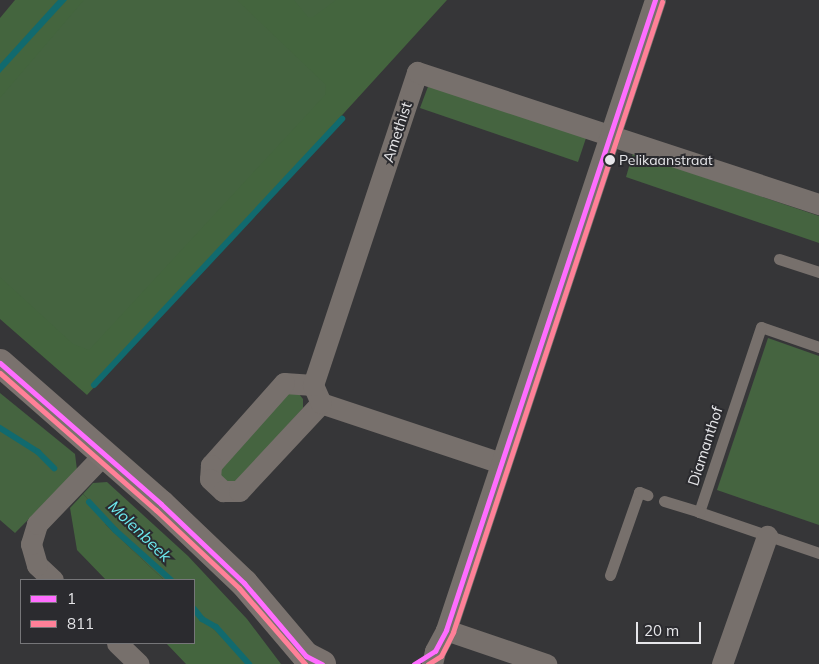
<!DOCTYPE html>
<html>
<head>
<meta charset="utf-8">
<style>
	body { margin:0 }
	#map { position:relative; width:819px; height:664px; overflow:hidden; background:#363638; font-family:Mulish,sans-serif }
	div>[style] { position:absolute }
	.green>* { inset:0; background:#456440 }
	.forest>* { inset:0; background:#44653e }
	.water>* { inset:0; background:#116a6e }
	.stream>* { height:6px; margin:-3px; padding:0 3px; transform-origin:3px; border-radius:3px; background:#116a6e }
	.lane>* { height:11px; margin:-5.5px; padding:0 5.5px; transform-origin:5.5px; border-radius:5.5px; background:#77706c }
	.street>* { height:21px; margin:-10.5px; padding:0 10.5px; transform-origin:10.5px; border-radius:10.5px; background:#77706c }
	.secondary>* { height:28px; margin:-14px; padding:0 14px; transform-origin:14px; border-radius:14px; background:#7a726e }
	.bus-1>* { height:5px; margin:-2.5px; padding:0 2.5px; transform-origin:2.5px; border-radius:2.5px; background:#ff6dff }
	.bus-2>* { height:5px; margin:-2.5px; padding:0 2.5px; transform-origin:2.5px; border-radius:2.5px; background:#ff8098 }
	.dots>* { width:14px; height:14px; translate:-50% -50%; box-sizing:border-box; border:2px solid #2b2b2f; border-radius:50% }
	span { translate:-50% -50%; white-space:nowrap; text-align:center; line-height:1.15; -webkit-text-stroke:4px #2b2b2f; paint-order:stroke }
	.bus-label { font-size:14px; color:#e6e6e9 }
	.left { translate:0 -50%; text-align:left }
	.street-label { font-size:15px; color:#e6e6e9 }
	.water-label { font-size:16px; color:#6deaef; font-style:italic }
	.legend { position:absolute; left:20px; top:579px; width:175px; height:65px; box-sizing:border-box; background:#2b2b2f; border:1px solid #767679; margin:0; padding:6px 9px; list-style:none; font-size:15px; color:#e6e6e9 }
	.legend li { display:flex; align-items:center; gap:10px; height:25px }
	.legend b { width:25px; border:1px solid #767679 }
	.scale { position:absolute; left:636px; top:622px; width:65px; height:22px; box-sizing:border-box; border:2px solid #e6e6e9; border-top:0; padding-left:6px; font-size:15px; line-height:18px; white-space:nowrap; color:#e6e6e9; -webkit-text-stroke:4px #2b2b2f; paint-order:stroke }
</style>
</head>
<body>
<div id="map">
	<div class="green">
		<i style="clip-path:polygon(73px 0,421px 0,89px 372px,0 299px,0 79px)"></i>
		<i style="clip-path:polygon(429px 84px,586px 138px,578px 162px,420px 108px)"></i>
		<i style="clip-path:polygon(633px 153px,819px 216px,819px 243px,626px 177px)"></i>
		<i style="clip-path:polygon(768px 338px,819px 356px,819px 525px,717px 490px)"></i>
		<i style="clip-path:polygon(0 393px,75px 454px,77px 470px,15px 533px,0 520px)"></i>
		<i style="clip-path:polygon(282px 393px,299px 394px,303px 399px,303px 408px,236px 483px,220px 480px,218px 463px)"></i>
		<i style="clip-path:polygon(107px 482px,188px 556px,247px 619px,281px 664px,248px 664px,194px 610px,194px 580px,164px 580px,106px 525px,97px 509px,83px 494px,93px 483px)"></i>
	</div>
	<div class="forest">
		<i style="clip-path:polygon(15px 0,84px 0,0 98px,0 18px)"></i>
		<i style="clip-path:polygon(237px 0,294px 0,308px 17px,313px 17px,336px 0,447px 0,87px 395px,0 319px,0 277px,73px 344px,89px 350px,325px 95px,326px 85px)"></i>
		<i style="clip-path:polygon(83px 494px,97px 509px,106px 525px,164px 580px,106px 580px,77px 550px,70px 508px)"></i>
		<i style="clip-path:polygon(194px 610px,246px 661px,248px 664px,186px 664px,166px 643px,194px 643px)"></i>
	</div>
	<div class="water">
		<i style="clip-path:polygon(58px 0,67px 0,0 73px,0 64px)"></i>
	</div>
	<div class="stream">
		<i style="left:94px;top:385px;width:364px;rotate:-47deg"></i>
		<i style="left:0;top:428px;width:45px;rotate:32.3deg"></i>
		<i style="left:38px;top:452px;width:23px;rotate:45deg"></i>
		<i style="left:89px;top:502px;width:38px;rotate:47deg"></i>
		<i style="left:115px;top:530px;width:75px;rotate:41.8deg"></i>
		<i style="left:194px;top:609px;width:13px;rotate:51deg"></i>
		<i style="left:202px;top:619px;width:16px;rotate:30deg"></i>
		<i style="left:216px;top:627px;width:50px;rotate:48.3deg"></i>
	</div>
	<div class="lane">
		<i style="left:779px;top:259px;width:42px;rotate:18deg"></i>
		<i style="left:819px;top:347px;width:61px;rotate:-161deg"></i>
		<i style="left:761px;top:327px;width:195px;rotate:108.5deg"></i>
		<i style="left:699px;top:512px;width:127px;rotate:18.9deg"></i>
		<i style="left:664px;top:501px;width:37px;rotate:17deg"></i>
		<i style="left:610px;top:575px;width:88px;rotate:-70.7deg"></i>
		<i style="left:639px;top:492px;width:9px;rotate:21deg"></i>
	</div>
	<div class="street">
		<i style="left:313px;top:385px;width:29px;rotate:-176deg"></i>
		<i style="left:284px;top:383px;width:110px;rotate:131.7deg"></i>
		<i style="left:211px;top:465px;width:14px;rotate:94deg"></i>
		<i style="left:210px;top:479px;width:18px;rotate:43deg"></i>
		<i style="left:223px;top:491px;width:16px"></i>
		<i style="left:239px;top:491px;width:120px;rotate:-47deg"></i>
		<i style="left:501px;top:463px;width:190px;rotate:-161.6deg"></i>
		<i style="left:321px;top:403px;width:20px;rotate:-114deg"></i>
		<i style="left:313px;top:385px;width:330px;rotate:-71.6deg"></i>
		<i style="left:417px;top:72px;width:423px;rotate:18.2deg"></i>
		<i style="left:53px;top:580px;width:22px;rotate:-137deg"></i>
		<i style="left:37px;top:565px;width:22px;rotate:-106deg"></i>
		<i style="left:31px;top:544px;width:21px;rotate:-73deg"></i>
		<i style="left:37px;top:524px;width:98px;rotate:-46.2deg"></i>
		<i style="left:446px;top:630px;width:106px;rotate:18.8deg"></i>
		<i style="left:117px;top:643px;width:30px;rotate:44deg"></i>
		<i style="left:432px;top:664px;width:13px;rotate:-77deg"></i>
		<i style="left:435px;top:651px;width:24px;rotate:-62deg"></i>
		<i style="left:446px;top:630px;width:664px;rotate:-71.65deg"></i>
		<i style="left:722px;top:664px;width:136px;rotate:-70.6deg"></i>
	</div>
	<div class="secondary">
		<i style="left:0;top:363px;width:214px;rotate:41.2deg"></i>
		<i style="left:161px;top:504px;width:115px;rotate:43.6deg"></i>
		<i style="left:244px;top:583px;width:96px;rotate:49.7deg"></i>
		<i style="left:306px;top:656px;width:18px;rotate:27deg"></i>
	</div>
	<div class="bus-1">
		<i style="left:0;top:363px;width:214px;rotate:41.2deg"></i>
		<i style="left:161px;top:504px;width:115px;rotate:43.6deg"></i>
		<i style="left:244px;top:583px;width:96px;rotate:49.7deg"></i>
		<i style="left:306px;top:656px;width:18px;rotate:27deg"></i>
		<i style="left:414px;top:664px;width:25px;rotate:-32deg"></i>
		<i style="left:435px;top:651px;width:24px;rotate:-62deg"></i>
		<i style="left:446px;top:630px;width:664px;rotate:-71.65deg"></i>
	</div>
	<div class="bus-2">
		<i style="left:0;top:373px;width:208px;rotate:41.3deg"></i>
		<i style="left:156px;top:510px;width:114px;rotate:43.2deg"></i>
		<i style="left:239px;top:588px;width:101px;rotate:49deg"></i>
		<i style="left:428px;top:664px;width:15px;rotate:-32deg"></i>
		<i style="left:441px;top:656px;width:27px;rotate:-63deg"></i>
		<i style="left:453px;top:632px;width:664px;rotate:-71.65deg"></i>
	</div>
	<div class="dots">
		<i style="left:610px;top:160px;background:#e6e6e9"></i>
	</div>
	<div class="bus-label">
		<span class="left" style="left:619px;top:160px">Pelikaanstraat</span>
	</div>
	<div class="street-label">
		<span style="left:397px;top:132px;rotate:-72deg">Amethist</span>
		<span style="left:705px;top:446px;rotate:-72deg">Diamanthof</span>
	</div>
	<div class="water-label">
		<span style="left:140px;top:531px;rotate:44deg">Molenbeek</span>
	</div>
	<ul class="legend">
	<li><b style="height:6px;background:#ff6dff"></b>1</li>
	<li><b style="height:6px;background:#ff8098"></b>811</li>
	</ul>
	<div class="scale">20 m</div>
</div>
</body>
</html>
